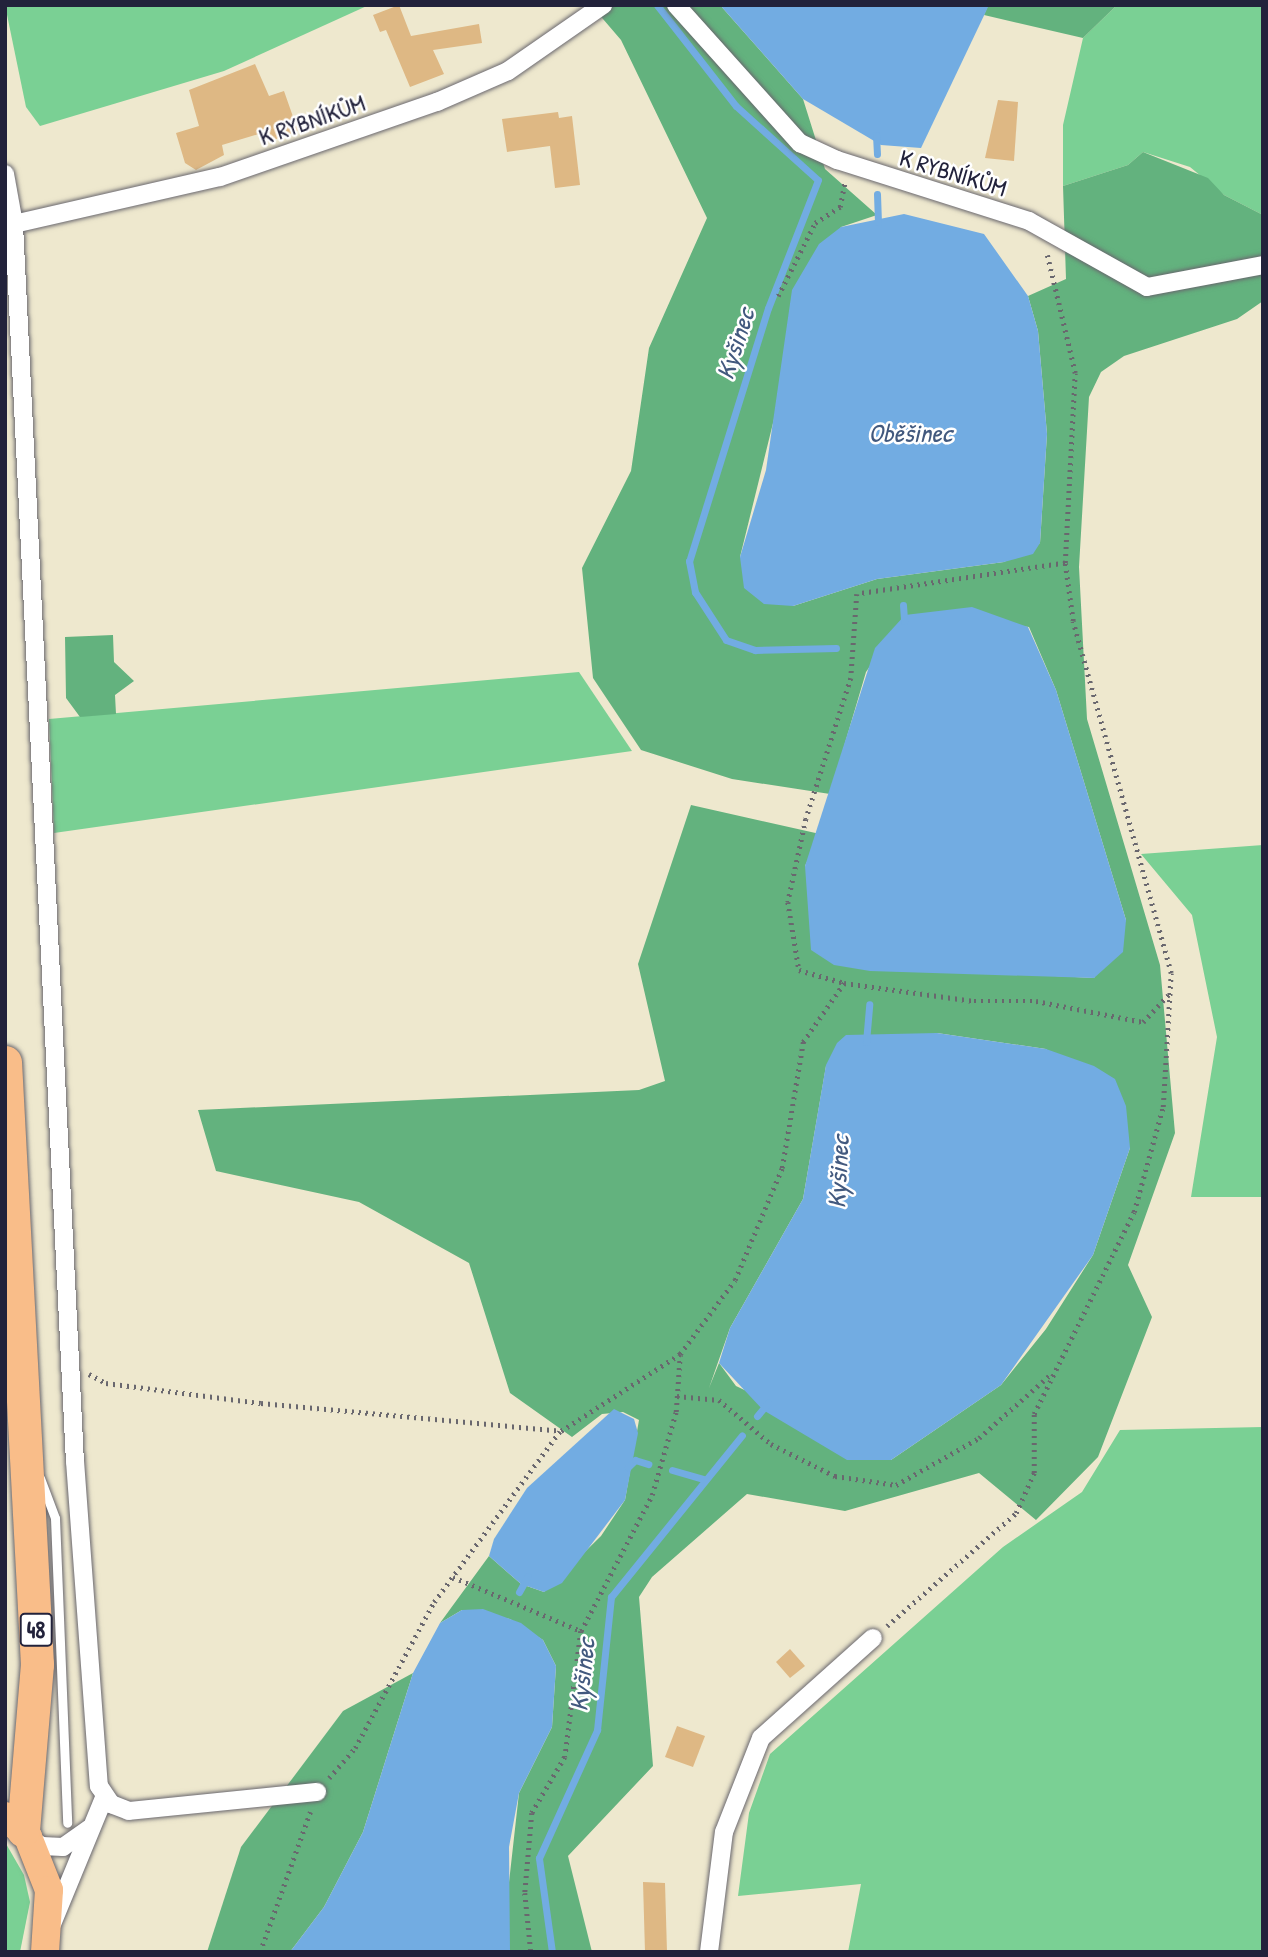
<!DOCTYPE html>
<html>
<head>
<meta charset="utf-8">
<style>
	body { margin:0 }
	#map { position:relative; width:1268px; height:1957px; overflow:hidden; background:#eee8ce; font-family:"Patrick Hand",sans-serif }
	div>[style] { position:absolute }
	.green>* { inset:0; background:#7ad094 }
	.forest>* { inset:0; background:#63b27e }
	.water>* { inset:0; background:#72ace2 }
	.stream>* { height:7px; margin:-3.5px; padding:0 3.5px; transform-origin:3.5px; border-radius:3.5px; background:#72ace2 }
	.building>* { inset:0; background:#deb884 }
	.path>* { height:4.5px; margin-top:-2.25px; transform-origin:0; background:repeating-linear-gradient(90deg,#69676e 0 2px,transparent 0 7px) }
	.roads { filter:drop-shadow(0 0 2px #69676e) drop-shadow(0 0 2px #69676e) }
	.lane>* { height:9px; margin:-4.5px; padding:0 4.5px; transform-origin:4.5px; border-radius:4.5px; background:#fff }
	.street>* { height:18px; margin:-9px; padding:0 9px; transform-origin:9px; border-radius:9px; background:#fff }
	.primary>* { height:28px; margin:-14px; padding:0 14px; transform-origin:14px; border-radius:14px; background:#f9bd89 }
	.highway>* { height:33px; margin:-16.5px; padding:0 16.5px; transform-origin:16.5px; border-radius:16.5px; background:#f9bd89 }
	span { translate:-50% -50%; white-space:nowrap; text-align:center; line-height:1.15; -webkit-text-stroke:5px #fff; paint-order:stroke }
	.shield-label span { padding:2px 5px; background:#fff; border:2px solid; border-radius:5px; -webkit-text-stroke-width:0 }
	.shield-label { font-size:23px; color:#22223b; font-weight:700 }
	.street-label { font-size:24px; color:#22223b }
	.water-label { font-size:26px; color:#42597e; font-style:italic }
	.frame { position:absolute; inset:0; border:7px solid #22223b; pointer-events:none }
</style>
</head>
<body>
<div id="map">
	<div class="green">
		<i style="clip-path:polygon(5px 5px,369px 5px,224px 71px,40px 126px,26px 107px)"></i>
		<i style="clip-path:polygon(1117px 5px,1263px 5px,1263px 215px,1224px 195px,1190px 167px,1143px 152px,1128px 165px,1063px 186px,1063px 125px,1083px 38px)"></i>
		<i style="clip-path:polygon(579px 672px,632px 751px,54px 833px,49px 719px)"></i>
		<i style="clip-path:polygon(1263px 845px,1263px 1197px,1191px 1197px,1217px 1037px,1192px 915px,1141px 854px)"></i>
		<i style="clip-path:polygon(1263px 1427px,1263px 1952px,848px 1952px,861px 1884px,738px 1896px,749px 1813px,770px 1754px,1003px 1547px,1082px 1492px,1120px 1430px)"></i>
		<i style="clip-path:polygon(5px 1842px,24px 1875px,30px 1902px,20px 1952px,5px 1952px)"></i>
	</div>
	<div class="forest">
		<i style="clip-path:polygon(evenodd,591px 5px,720px 5px,803px 99px,825px 169px,877px 215px,841px 227px,775px 415px,740px 557px,793px 606px,877px 579px,1004px 562px,1040px 543px,1047px 434px,1038px 331px,1028px 296px,1066px 279px,1063px 186px,1128px 165px,1143px 152px,1208px 178px,1224px 195px,1263px 215px,1263px 301px,1237px 319px,1124px 356px,1101px 372px,1089px 397px,1079px 567px,1087px 719px,1160px 965px,1175px 1133px,1128px 1265px,1152px 1317px,1098px 1457px,1036px 1520px,979px 1473px,845px 1511px,747px 1494px,652px 1577px,639px 1597px,653px 1766px,568px 1856px,592px 1952px,509px 1952px,505px 1918px,519px 1793px,552px 1727px,556px 1666px,543px 1640px,510px 1619px,462px 1610px,440px 1623px,489px 1556px,521px 1584px,544px 1592px,601px 1536px,625px 1500px,639px 1420px,623px 1412px,602px 1414px,572px 1437px,510px 1393px,469px 1263px,359px 1202px,216px 1171px,198px 1110px,639px 1090px,665px 1081px,638px 964px,691px 805px,820px 834px,805px 866px,903px 968px,1094px 978px,1126px 920px,1056px 690px,1029px 627px,905px 615px,866px 672px,830px 794px,732px 779px,641px 750px,593px 678px,582px 568px,631px 471px,649px 348px,707px 218px,621px 40px,591px 5px,937px 1033px,1046px 1049px,1130px 1148px,1093px 1255px,1046px 1329px,1001px 1385px,891px 1460px,736px 1386px,719px 1363px,709px 1388px,730px 1328px,803px 1199px,826px 1066px,937px 1033px)"></i>
		<i style="clip-path:polygon(988px 5px,1117px 5px,1083px 38px,984px 15px)"></i>
		<i style="clip-path:polygon(113px 635px,114px 662px,134px 681px,115px 695px,116px 714px,80px 717px,66px 698px,65px 637px)"></i>
		<i style="clip-path:polygon(413px 1673px,363px 1832px,324px 1907px,290px 1952px,207px 1952px,241px 1847px,343px 1711px)"></i>
	</div>
	<div class="water">
		<i style="clip-path:polygon(720px 5px,989px 5px,921px 148px,881px 145px,803px 99px)"></i>
		<i style="clip-path:polygon(904px 214px,984px 234px,1028px 296px,1038px 331px,1047px 434px,1040px 543px,1033px 554px,1004px 562px,877px 579px,793px 606px,764px 604px,744px 588px,740px 557px,766px 470px,792px 290px,819px 244px,841px 227px)"></i>
		<i style="clip-path:polygon(972px 607px,1028px 627px,1056px 690px,1126px 920px,1123px 952px,1094px 978px,870px 971px,834px 965px,811px 950px,805px 866px,875px 648px,905px 615px)"></i>
		<i style="clip-path:polygon(937px 1033px,1046px 1049px,1094px 1066px,1115px 1079px,1126px 1106px,1130px 1148px,1093px 1255px,1001px 1385px,891px 1460px,847px 1460px,763px 1410px,719px 1363px,730px 1328px,803px 1199px,826px 1065px,837px 1043px,846px 1035px)"></i>
		<i style="clip-path:polygon(614px 1409px,634px 1419px,638px 1433px,625px 1500px,562px 1583px,544px 1592px,521px 1584px,489px 1556px,494px 1539px,527px 1488px)"></i>
		<i style="clip-path:polygon(483px 1609px,521px 1623px,543px 1640px,556px 1666px,552px 1727px,519px 1793px,509px 1847px,510px 1952px,290px 1952px,324px 1907px,363px 1832px,413px 1673px,440px 1623px,462px 1610px)"></i>
	</div>
	<div class="stream">
		<i style="left:657px;top:5px;width:128px;rotate:52deg"></i>
		<i style="left:736px;top:106px;width:110px;rotate:42.1deg"></i>
		<i style="left:818px;top:180px;width:137px;rotate:111.3deg"></i>
		<i style="left:768px;top:308px;width:265px;rotate:107.3deg"></i>
		<i style="left:689px;top:561px;width:32px;rotate:79deg"></i>
		<i style="left:695px;top:592px;width:57px;rotate:57.1deg"></i>
		<i style="left:726px;top:640px;width:31px;rotate:19deg"></i>
		<i style="left:755px;top:650px;width:81px;rotate:-1.4deg"></i>
		<i style="left:876px;top:135px;width:19px;rotate:87deg"></i>
		<i style="left:877px;top:194px;width:28px;rotate:88deg"></i>
		<i style="left:903px;top:605px;width:16px;rotate:86deg"></i>
		<i style="left:866px;top:1042px;width:38px;rotate:-85deg"></i>
		<i style="left:757px;top:1416px;width:17px;rotate:-50deg"></i>
		<i style="left:628px;top:1467px;width:10px;rotate:-45deg"></i>
		<i style="left:635px;top:1460px;width:14px;rotate:17deg"></i>
		<i style="left:672px;top:1470px;width:33px;rotate:16deg"></i>
		<i style="left:519px;top:1592px;width:18px;rotate:-61deg"></i>
		<i style="left:552px;top:1952px;width:95px;rotate:-97.9deg"></i>
		<i style="left:539px;top:1858px;width:141px;rotate:-65.6deg"></i>
		<i style="left:597px;top:1730px;width:134px;rotate:-84deg"></i>
		<i style="left:611px;top:1597px;width:208px;rotate:-51deg"></i>
	</div>
	<div class="building">
		<i style="clip-path:polygon(399px 5px,411px 36px,479px 24px,482px 43px,433px 50px,444px 74px,410px 87px,386px 30px,380px 32px,373px 15px)"></i>
		<i style="clip-path:polygon(255px 64px,269px 96px,284px 91px,298px 131px,265px 143px,262px 133px,222px 145px,224px 155px,196px 170px,185px 163px,176px 133px,199px 126px,189px 90px)"></i>
		<i style="clip-path:polygon(998px 100px,1018px 102px,1014px 161px,985px 158px)"></i>
		<i style="clip-path:polygon(558px 112px,559px 118px,572px 116px,580px 185px,555px 188px,550px 146px,507px 152px,502px 119px)"></i>
		<i style="clip-path:polygon(790px 1649px,805px 1666px,790px 1678px,776px 1662px)"></i>
		<i style="clip-path:polygon(677px 1726px,705px 1736px,693px 1767px,665px 1757px)"></i>
		<i style="clip-path:polygon(643px 1882px,665px 1883px,667px 1952px,645px 1952px)"></i>
	</div>
	<div class="path">
		<i style="left:778px;top:296px;width:82px;rotate:-63.1deg"></i>
		<i style="left:815px;top:223px;width:30px;rotate:-33deg"></i>
		<i style="left:840px;top:207px;width:25px;rotate:-79deg"></i>
		<i style="left:1065px;top:563px;width:210px;rotate:171.5deg"></i>
		<i style="left:857px;top:594px;width:84px;rotate:94.1deg"></i>
		<i style="left:851px;top:678px;width:148px;rotate:107.7deg"></i>
		<i style="left:806px;top:819px;width:85px;rotate:102.2deg"></i>
		<i style="left:788px;top:902px;width:69px;rotate:80.8deg"></i>
		<i style="left:799px;top:970px;width:47px;rotate:16.1deg"></i>
		<i style="left:844px;top:983px;width:131px;rotate:7.9deg"></i>
		<i style="left:974px;top:1001px;width:62px"></i>
		<i style="left:1036px;top:1001px;width:109px;rotate:11.1deg"></i>
		<i style="left:1143px;top:1022px;width:38px;rotate:-47deg"></i>
		<i style="left:89px;top:1374px;width:19px;rotate:28deg"></i>
		<i style="left:106px;top:1383px;width:156px;rotate:7.4deg"></i>
		<i style="left:261px;top:1403px;width:301px;rotate:5.3deg"></i>
		<i style="left:561px;top:1431px;width:142px;rotate:-32.9deg"></i>
		<i style="left:680px;top:1354px;width:92px;rotate:-53.4deg"></i>
		<i style="left:735px;top:1280px;width:121px;rotate:-67.2deg"></i>
		<i style="left:782px;top:1168px;width:128px;rotate:-80.5deg"></i>
		<i style="left:803px;top:1042px;width:72px;rotate:-55.2deg"></i>
		<i style="left:677px;top:1396px;width:42px;rotate:5.4deg"></i>
		<i style="left:719px;top:1400px;width:68px;rotate:40.2deg"></i>
		<i style="left:771px;top:1444px;width:72px;rotate:26.6deg"></i>
		<i style="left:835px;top:1476px;width:62px;rotate:8.4deg"></i>
		<i style="left:896px;top:1485px;width:95px;rotate:-29.5deg"></i>
		<i style="left:979px;top:1438px;width:96px;rotate:-41.6deg"></i>
		<i style="left:453px;top:1577px;width:139px;rotate:22.9deg"></i>
		<i style="left:581px;top:1631px;width:127px;rotate:97.2deg"></i>
		<i style="left:565px;top:1757px;width:65px;rotate:120.5deg"></i>
		<i style="left:532px;top:1813px;width:80px;rotate:95deg"></i>
		<i style="left:525px;top:1893px;width:59px;rotate:84.2deg"></i>
		<i style="left:887px;top:1626px;width:171px;rotate:-41.2deg"></i>
		<i style="left:1016px;top:1513px;width:44px;rotate:-65.8deg"></i>
		<i style="left:1034px;top:1473px;width:59px;rotate:-90deg"></i>
		<i style="left:1034px;top:1414px;width:225px;rotate:-63.7deg"></i>
		<i style="left:1134px;top:1212px;width:109px;rotate:-74.6deg"></i>
		<i style="left:1163px;top:1107px;width:134px;rotate:-86.6deg"></i>
		<i style="left:1171px;top:973px;width:365px;rotate:-105.6deg"></i>
		<i style="left:1073px;top:621px;width:59px;rotate:-97.9deg"></i>
		<i style="left:1065px;top:563px;width:190px;rotate:-87deg"></i>
		<i style="left:1075px;top:373px;width:121px;rotate:-103.3deg"></i>
		<i style="left:581px;top:1631px;width:153px;rotate:-62.4deg"></i>
		<i style="left:652px;top:1495px;width:86px;rotate:-73.9deg"></i>
		<i style="left:676px;top:1412px;width:57px;rotate:-86deg"></i>
		<i style="left:329px;top:1778px;width:40px;rotate:-49deg"></i>
		<i style="left:355px;top:1748px;width:166px;rotate:-61.6deg"></i>
		<i style="left:434px;top:1602px;width:212px;rotate:-53.6deg"></i>
		<i style="left:260px;top:1952px;width:149px;rotate:-70.3deg"></i>
	</div>
	<div class="roads">
		<div class="lane">
			<i style="left:40px;top:1478px;width:43px;rotate:69.4deg"></i>
			<i style="left:55px;top:1518px;width:305px;rotate:87.7deg"></i>
		</div>
		<div class="street">
			<i style="left:676px;top:5px;width:186px;rotate:48.1deg"></i>
			<i style="left:800px;top:143px;width:41px;rotate:24.7deg"></i>
			<i style="left:837px;top:160px;width:201px;rotate:17.6deg"></i>
			<i style="left:1029px;top:221px;width:135px;rotate:29.2deg"></i>
			<i style="left:1147px;top:287px;width:118px;rotate:-10.7deg"></i>
			<i style="left:5px;top:174px;width:51px;rotate:79.8deg"></i>
			<i style="left:14px;top:224px;width:1239px;rotate:87.18deg"></i>
			<i style="left:75px;top:1461px;width:326px;rotate:85.8deg"></i>
			<i style="left:99px;top:1786px;width:22px;rotate:56deg"></i>
			<i style="left:111px;top:1804px;width:19px;rotate:21deg"></i>
			<i style="left:129px;top:1811px;width:189px;rotate:-5.8deg"></i>
			<i style="left:14px;top:224px;width:211px;rotate:-12.9deg"></i>
			<i style="left:220px;top:177px;width:230px;rotate:-19.1deg"></i>
			<i style="left:437px;top:102px;width:77px;rotate:-23.6deg"></i>
			<i style="left:508px;top:71px;width:116px;rotate:-34.8deg"></i>
			<i style="left:28px;top:1837px;width:17px;rotate:33deg"></i>
			<i style="left:42px;top:1846px;width:21px;rotate:3deg"></i>
			<i style="left:63px;top:1847px;width:32px;rotate:-35deg"></i>
			<i style="left:52px;top:1924px;width:136px;rotate:-67.6deg"></i>
			<i style="left:709px;top:1952px;width:121px;rotate:-82.9deg"></i>
			<i style="left:724px;top:1832px;width:101px;rotate:-68.5deg"></i>
			<i style="left:761px;top:1738px;width:150px;rotate:-41.8deg"></i>
		</div>
		<div class="primary">
			<i style="left:5px;top:1816px;width:31px;rotate:42deg"></i>
			<i style="left:28px;top:1837px;width:57px;rotate:68.4deg"></i>
			<i style="left:49px;top:1890px;width:62px;rotate:93.7deg"></i>
		</div>
		<div class="highway">
			<i style="left:5px;top:1062px;width:603px;rotate:86.96deg"></i>
			<i style="left:37px;top:1664px;width:167px;rotate:94.8deg"></i>
		</div>
	</div>
	<div class="shield-label">
		<span style="left:36px;top:1630px">48</span>
	</div>
	<div class="street-label">
		<span style="left:312px;top:120px;rotate:-19deg">K RYBNÍKŮM</span>
		<span style="left:953px;top:173px;rotate:17deg">K RYBNÍKŮM</span>
	</div>
	<div class="water-label">
		<span style="left:735px;top:344px;rotate:-72deg">Kyšinec</span>
		<span style="left:910px;top:433px">Oběšinec</span>
		<span style="left:838px;top:1172px;rotate:-87deg">Kyšinec</span>
		<span style="left:582px;top:1675px;rotate:-84deg">Kyšinec</span>
	</div>
	<div class="frame"></div>
</div>
</body>
</html>
